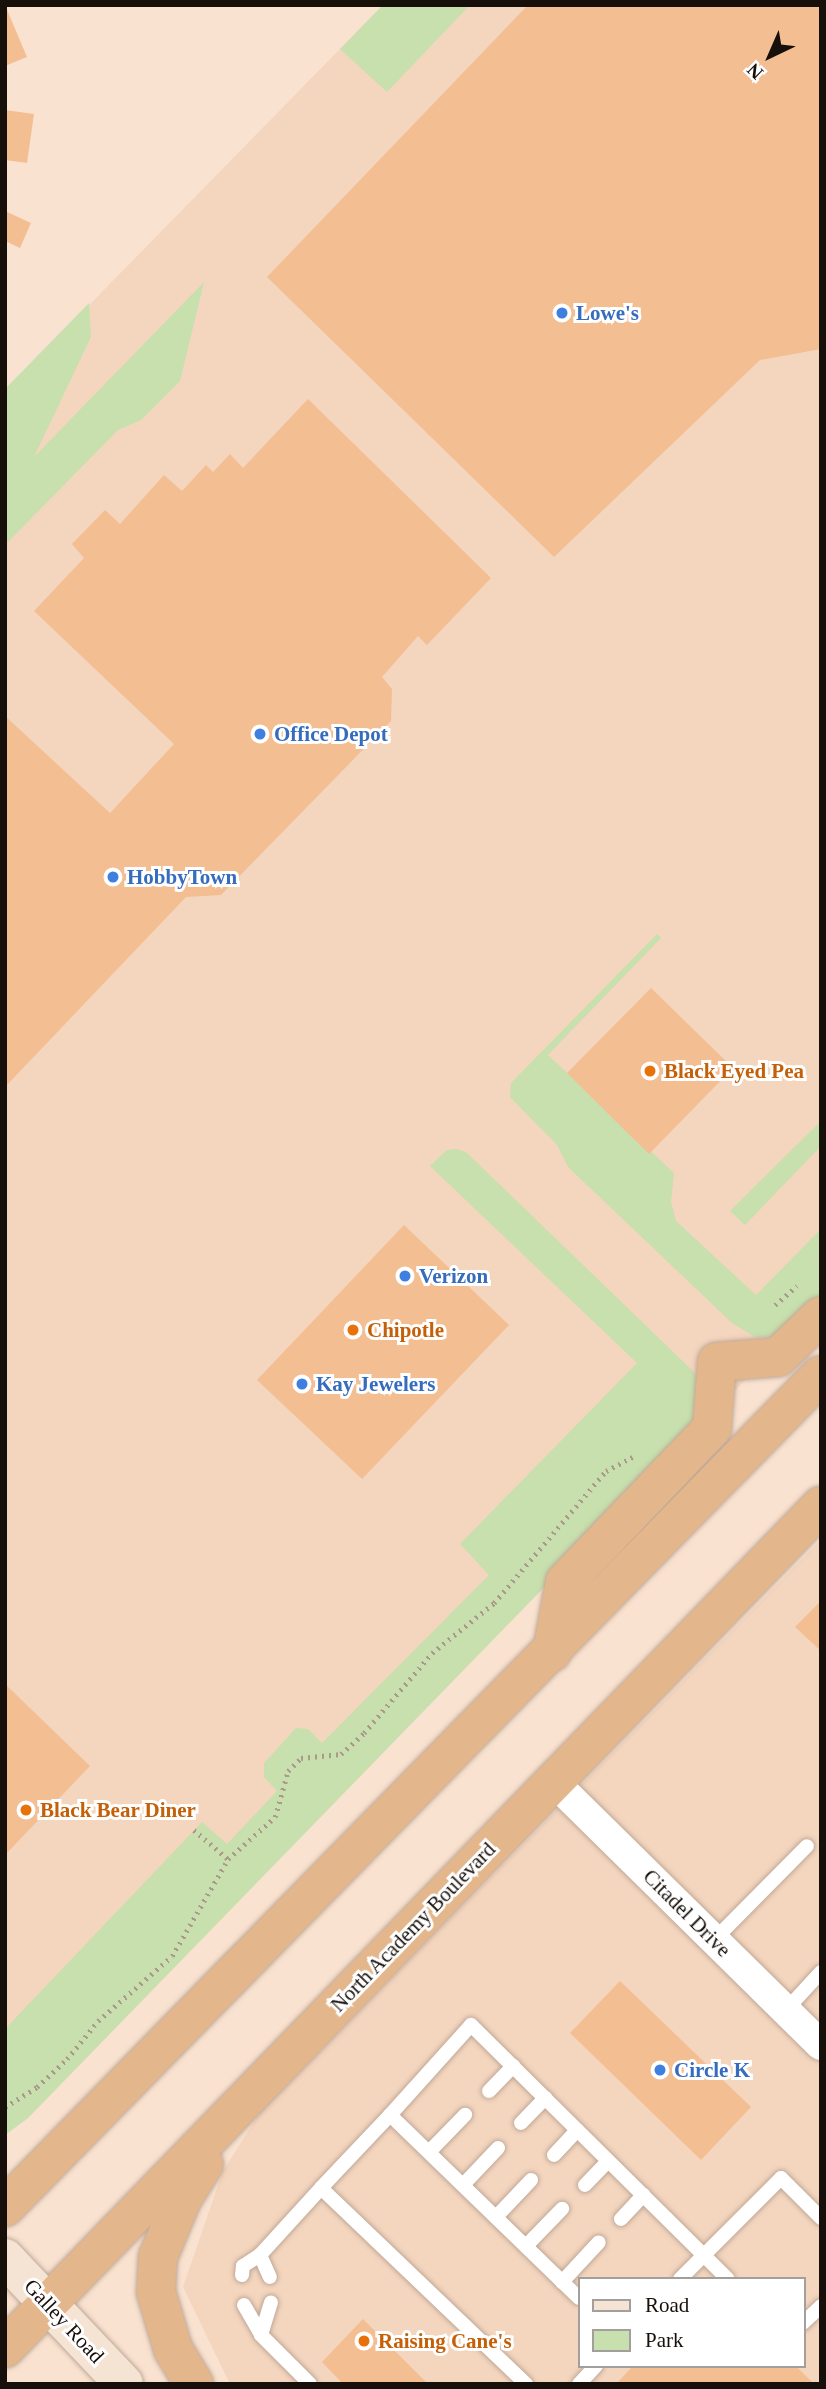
<!DOCTYPE html>
<html>
<head>
<meta charset="utf-8">
<style>
	body { margin:0 }
	#map { position:relative; width:826px; height:2389px; overflow:hidden; background:#fae2d0; font-family:"Times New Roman",serif }
	div>[style] { position:absolute }
	.built>* { inset:0; background:#f4d5be }
	.green>* { inset:0; background:#c7e0ad }
	.building>* { inset:0; background:#f4be93 }
	.path>* { height:4.5px; margin-top:-2.25px; transform-origin:0; background:repeating-linear-gradient(90deg,#ab998b 0 2px,transparent 0 7px) }
	.roads { filter:drop-shadow(0 0 2px #bfa897) drop-shadow(0 0 2px #bfa897) }
	.service>* { height:14px; margin:-7px; padding:0 7px; transform-origin:7px; border-radius:7px; background:#fff }
	.minor>* { height:30px; margin:-15px; padding:0 15px; transform-origin:15px; border-radius:15px; background:#fff }
	.secondary>* { height:38px; margin:-19px; padding:0 19px; transform-origin:19px; border-radius:19px; background:#f5e4d4 }
	.trunk>* { height:38px; margin:-19px; padding:0 19px; transform-origin:19px; border-radius:19px; background:#e4b68b }
	.dots>* { width:19px; height:19px; translate:-50% -50%; box-sizing:border-box; border:4px solid #fff; border-radius:50% }
	span { translate:-50% -50%; white-space:nowrap; text-align:center; line-height:1.15; -webkit-text-stroke:6px #fff; paint-order:stroke }
	.shop-label { font-size:21px; color:#366cbe; font-weight:700 }
	.left { translate:0 -50%; text-align:left }
	.food-label { font-size:21px; color:#c56008; font-weight:700 }
	.street-label { font-size:21px; color:#170f09 }
	.frame { position:absolute; inset:0; border:7px solid #170f09; pointer-events:none }
	.legend { position:absolute; left:578px; top:2277px; width:228px; height:91px; box-sizing:border-box; background:#fff; border:2px solid #a29f9d; margin:0; padding:9px 12px; list-style:none; font-size:21px; color:#170f09 }
	.legend li { display:flex; align-items:center; gap:14px; height:35px }
	.legend b { width:35px; border:2px solid #a29f9d }
	.north { position:absolute; left:735px; top:21px; width:70px; height:70px; -webkit-text-stroke:5px #fff; paint-order:stroke; rotate:224deg; font-size:19px; font-weight:700; line-height:28px; text-align:center; color:#170f09 }
	.north::after { content:''; display:block; margin:auto; width:24px; height:32px; background:#170f09; clip-path:polygon(50% 0,100% 100%,50% 72%,0 100%) }
</style>
</head>
<body>
<div id="map">
	<div class="built">
		<i style="clip-path:polygon(383px 5px,821px 5px,821px 1302px,28px 2118px,5px 2135px,5px 391px)"></i>
		<i style="clip-path:polygon(evenodd,821px 1540px,821px 2384px,230px 2384px,183px 2287px,223px 2171px,259px 2114px,821px 1540px,579px 2279px,803px 2279px,803px 2366px,579px 2366px,579px 2279px)"></i>
	</div>
	<div class="green">
		<i style="clip-path:polygon(383px 5px,470px 5px,387px 92px,340px 49px)"></i>
		<i style="clip-path:polygon(204px 282px,180px 381px,141px 420px,118px 430px,5px 545px,5px 389px,89px 303px,91px 337px,34px 457px)"></i>
		<i style="clip-path:polygon(657px 934px,661px 938px,548px 1055px,674px 1173px,671px 1202px,676px 1221px,756px 1295px,821px 1229px,821px 1302px,771px 1337px,755px 1337px,732px 1323px,568px 1167px,557px 1145px,510px 1097px,511px 1083px)"></i>
		<i style="clip-path:polygon(821px 1121px,821px 1146px,745px 1225px,730px 1211px)"></i>
		<i style="clip-path:polygon(456px 1149px,466px 1152px,695px 1373px,703px 1388px,698px 1429px,28px 2118px,5px 2135px,5px 2029px,202px 1822px,227px 1844px,277px 1791px,264px 1777px,264px 1763px,296px 1728px,308px 1729px,322px 1743px,489px 1575px,460px 1544px,637px 1363px,430px 1166px,447px 1150px)"></i>
	</div>
	<div class="building">
		<i style="clip-path:polygon(5px 5px,27px 57px,5px 66px)"></i>
		<i style="clip-path:polygon(528px 5px,821px 5px,821px 349px,760px 360px,554px 557px,267px 277px)"></i>
		<i style="clip-path:polygon(5px 110px,34px 114px,27px 163px,5px 160px)"></i>
		<i style="clip-path:polygon(5px 211px,31px 223px,20px 248px,5px 241px)"></i>
		<i style="clip-path:polygon(308px 399px,491px 578px,427px 645px,418px 636px,382px 677px,392px 689px,391px 721px,221px 895px,186px 897px,5px 1087px,5px 716px,110px 813px,174px 744px,34px 611px,84px 558px,72px 544px,105px 510px,120px 524px,164px 475px,182px 491px,206px 465px,213px 472px,230px 454px,243px 468px)"></i>
		<i style="clip-path:polygon(651px 988px,733px 1068px,649px 1154px,567px 1073px)"></i>
		<i style="clip-path:polygon(404px 1225px,509px 1325px,362px 1479px,257px 1380px)"></i>
		<i style="clip-path:polygon(821px 1601px,821px 1651px,795px 1627px)"></i>
		<i style="clip-path:polygon(5px 1684px,90px 1766px,5px 1855px)"></i>
		<i style="clip-path:polygon(620px 1981px,751px 2107px,701px 2160px,570px 2033px)"></i>
		<i style="clip-path:polygon(363px 2319px,428px 2384px,343px 2384px,322px 2362px)"></i>
		<i style="clip-path:polygon(633px 2366px,796px 2366px,814px 2384px,616px 2384px)"></i>
	</div>
	<div class="path">
		<i style="left:775px;top:1305px;width:29px;rotate:-41deg"></i>
		<i style="left:194px;top:1830px;width:45px;rotate:40.5deg"></i>
		<i style="left:5px;top:2107px;width:38px;rotate:-32deg"></i>
		<i style="left:37px;top:2087px;width:41px;rotate:-43deg"></i>
		<i style="left:67px;top:2059px;width:49px;rotate:-50.8deg"></i>
		<i style="left:98px;top:2021px;width:98px;rotate:-41.3deg"></i>
		<i style="left:172px;top:1956px;width:112px;rotate:-60deg"></i>
		<i style="left:228px;top:1859px;width:63px;rotate:-41.8deg"></i>
		<i style="left:275px;top:1817px;width:48px;rotate:-74.2deg"></i>
		<i style="left:288px;top:1771px;width:18px;rotate:-45deg"></i>
		<i style="left:301px;top:1758px;width:40px;rotate:-5.7deg"></i>
		<i style="left:341px;top:1754px;width:31px;rotate:-42deg"></i>
		<i style="left:364px;top:1733px;width:105px;rotate:-49.6deg"></i>
		<i style="left:432px;top:1653px;width:80px;rotate:-38.9deg"></i>
		<i style="left:494px;top:1603px;width:173px;rotate:-49.7deg"></i>
		<i style="left:606px;top:1471px;width:30px;rotate:-28deg"></i>
	</div>
	<div class="roads">
		<div class="service">
			<i style="left:714px;top:1940px;width:132px;rotate:-45.3deg"></i>
			<i style="left:786px;top:2010px;width:52px;rotate:-47.4deg"></i>
			<i style="left:489px;top:2091px;width:35px;rotate:-46deg"></i>
			<i style="left:390px;top:2115px;width:100px;rotate:133.4deg"></i>
			<i style="left:321px;top:2188px;width:284px;rotate:43.7deg"></i>
			<i style="left:521px;top:2123px;width:35px;rotate:-46deg"></i>
			<i style="left:429px;top:2152px;width:52px;rotate:-45.8deg"></i>
			<i style="left:554px;top:2155px;width:34px;rotate:-47deg"></i>
			<i style="left:463px;top:2185px;width:51px;rotate:-46.6deg"></i>
			<i style="left:585px;top:2185px;width:33px;rotate:-46deg"></i>
			<i style="left:496px;top:2217px;width:51px;rotate:-46.6deg"></i>
			<i style="left:621px;top:2219px;width:33px;rotate:-47deg"></i>
			<i style="left:526px;top:2246px;width:52px;rotate:-45.8deg"></i>
			<i style="left:260px;top:2255px;width:24px;rotate:66deg"></i>
			<i style="left:242px;top:2275px;width:9px;rotate:-84deg"></i>
			<i style="left:243px;top:2266px;width:20px;rotate:-33deg"></i>
			<i style="left:260px;top:2255px;width:91px;rotate:-47.7deg"></i>
			<i style="left:680px;top:2279px;width:143px;rotate:-45deg"></i>
			<i style="left:781px;top:2178px;width:57px;rotate:45deg"></i>
			<i style="left:562px;top:2282px;width:54px;rotate:-47.2deg"></i>
			<i style="left:579px;top:2298px;width:263px;rotate:-135.9deg"></i>
			<i style="left:390px;top:2115px;width:121px;rotate:-48deg"></i>
			<i style="left:471px;top:2025px;width:361px;rotate:44.7deg"></i>
			<i style="left:244px;top:2305px;width:34px;rotate:60deg"></i>
			<i style="left:261px;top:2335px;width:69px;rotate:45deg"></i>
			<i style="left:803px;top:2323px;width:25px;rotate:-43deg"></i>
			<i style="left:261px;top:2335px;width:34px;rotate:-73deg"></i>
			<i style="left:579px;top:2384px;width:25px;rotate:-47deg"></i>
		</div>
		<div class="minor">
			<i style="left:553px;top:1781px;width:376px;rotate:44.6deg"></i>
		</div>
		<div class="secondary">
			<i style="left:5px;top:2258px;width:173px;rotate:46.6deg"></i>
		</div>
		<div class="trunk">
			<i style="left:552px;top:1652px;width:71px;rotate:-79.5deg"></i>
			<i style="left:565px;top:1582px;width:213px;rotate:-46.3deg"></i>
			<i style="left:712px;top:1428px;width:66px;rotate:-85.7deg"></i>
			<i style="left:717px;top:1362px;width:61px;rotate:-4.7deg"></i>
			<i style="left:778px;top:1357px;width:59px;rotate:-43.6deg"></i>
			<i style="left:5px;top:2207px;width:1165px;rotate:-45.56deg"></i>
			<i style="left:5px;top:2348px;width:1173px;rotate:-45.9deg"></i>
			<i style="left:194px;top:2384px;width:41px;rotate:-121deg"></i>
			<i style="left:173px;top:2349px;width:59px;rotate:-106.6deg"></i>
			<i style="left:156px;top:2292px;width:35px;rotate:-87deg"></i>
			<i style="left:158px;top:2257px;width:63px;rotate:-67.5deg"></i>
			<i style="left:182px;top:2199px;width:41px;rotate:-57.8deg"></i>
		</div>
	</div>
	<div class="dots">
		<i style="left:562px;top:313px;background:#3f7fe0"></i>
		<i style="left:260px;top:734px;background:#3f7fe0"></i>
		<i style="left:113px;top:877px;background:#3f7fe0"></i>
		<i style="left:650px;top:1071px;background:#e8710a"></i>
		<i style="left:405px;top:1276px;background:#3f7fe0"></i>
		<i style="left:353px;top:1330px;background:#e8710a"></i>
		<i style="left:302px;top:1384px;background:#3f7fe0"></i>
		<i style="left:26px;top:1810px;background:#e8710a"></i>
		<i style="left:660px;top:2070px;background:#3f7fe0"></i>
		<i style="left:364px;top:2341px;background:#e8710a"></i>
	</div>
	<div class="shop-label">
		<span class="left" style="left:576px;top:313px">Lowe's</span>
		<span class="left" style="left:274px;top:734px">Office Depot</span>
		<span class="left" style="left:127px;top:877px">HobbyTown</span>
		<span class="left" style="left:419px;top:1276px">Verizon</span>
		<span class="left" style="left:316px;top:1384px">Kay Jewelers</span>
		<span class="left" style="left:674px;top:2070px">Circle K</span>
	</div>
	<div class="food-label">
		<span class="left" style="left:664px;top:1071px">Black Eyed Pea</span>
		<span class="left" style="left:367px;top:1330px">Chipotle</span>
		<span class="left" style="left:40px;top:1810px">Black Bear Diner</span>
		<span class="left" style="left:378px;top:2341px">Raising Cane's</span>
	</div>
	<div class="street-label">
		<span style="left:687px;top:1913px;rotate:45deg">Citadel Drive</span>
		<span style="left:413px;top:1927px;rotate:-46deg">North Academy Boulevard</span>
		<span style="left:64px;top:2321px;rotate:47deg">Galley Road</span>
	</div>
	<div class="frame"></div>
	<ul class="legend">
	<li><b style="height:9px;background:#f5e4d4"></b>Road</li>
	<li><b style="height:19px;background:#c7e0ad"></b>Park</li>
	</ul>
	<div class="north">N</div>
</div>
</body>
</html>
